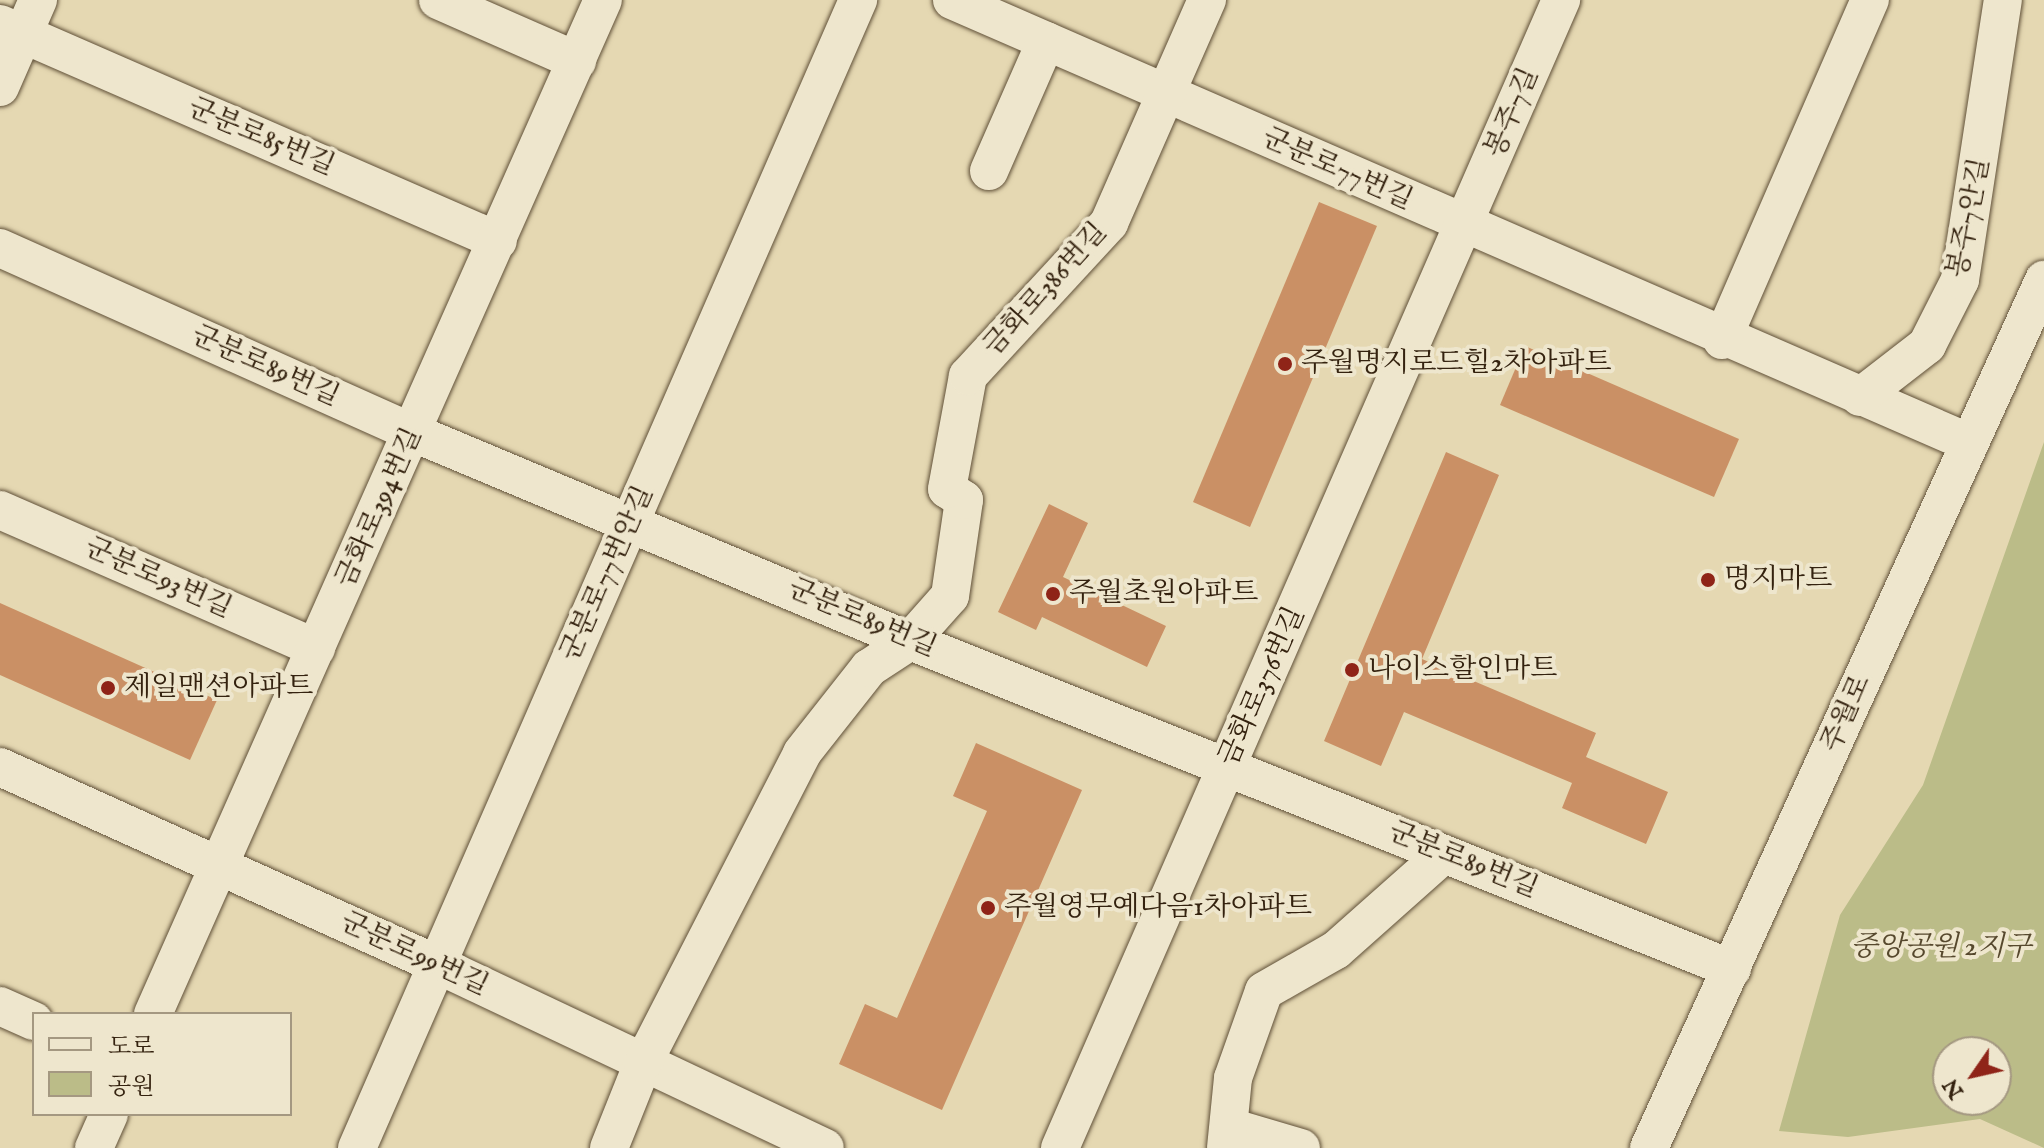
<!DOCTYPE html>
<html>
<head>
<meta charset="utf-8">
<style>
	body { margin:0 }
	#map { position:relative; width:2044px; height:1148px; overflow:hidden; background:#e5d8b2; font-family:"IM FELL English","Noto Serif KR",serif }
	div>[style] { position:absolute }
	.green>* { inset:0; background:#bbbc88 }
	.building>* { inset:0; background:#ca9065 }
	.roads { filter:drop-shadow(0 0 2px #605038) drop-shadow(0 0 2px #605038) }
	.minor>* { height:38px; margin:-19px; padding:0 19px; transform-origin:19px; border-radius:19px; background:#eee6cd }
	.dots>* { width:22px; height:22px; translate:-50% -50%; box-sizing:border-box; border:4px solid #eee6cd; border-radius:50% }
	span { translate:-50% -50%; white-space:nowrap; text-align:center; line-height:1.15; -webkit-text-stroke:8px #eee6cd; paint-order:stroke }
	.street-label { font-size:28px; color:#34220f }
	.poi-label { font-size:28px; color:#34220f }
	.left { translate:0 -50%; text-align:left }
	.park-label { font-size:28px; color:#56482d; font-style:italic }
	.legend { position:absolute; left:32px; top:1012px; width:260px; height:104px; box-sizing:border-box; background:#eee6cd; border:2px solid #a49881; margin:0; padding:10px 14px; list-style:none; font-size:24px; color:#34220f }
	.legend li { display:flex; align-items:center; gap:16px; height:40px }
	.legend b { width:40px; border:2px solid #a49881 }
	.north { position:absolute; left:1932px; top:1036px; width:80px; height:80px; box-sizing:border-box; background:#eee6cd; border:2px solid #a49881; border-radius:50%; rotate:236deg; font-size:22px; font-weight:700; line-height:32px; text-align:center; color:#34220f }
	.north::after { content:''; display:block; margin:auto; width:28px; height:36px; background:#8f2418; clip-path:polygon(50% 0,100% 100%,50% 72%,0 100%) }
</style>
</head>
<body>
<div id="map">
	<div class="green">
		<i style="clip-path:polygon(evenodd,2044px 442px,2044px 1148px,1980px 1119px,1848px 1137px,1779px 1131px,1840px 915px,1923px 785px,2044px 442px,1948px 1052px,1996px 1052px,1996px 1100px,1948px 1100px,1948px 1052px)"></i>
	</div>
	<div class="building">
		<i style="clip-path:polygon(1319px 202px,1377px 226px,1250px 527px,1193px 502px)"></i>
		<i style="clip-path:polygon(1525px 346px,1739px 439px,1714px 497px,1500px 405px)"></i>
		<i style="clip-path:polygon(1446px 452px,1499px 475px,1422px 659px,1596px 733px,1586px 757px,1668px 792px,1646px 844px,1562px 808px,1572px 783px,1404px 712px,1381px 766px,1324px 741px)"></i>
		<i style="clip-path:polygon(1049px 504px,1088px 523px,1063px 577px,1166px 626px,1147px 667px,1042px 617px,1036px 630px,998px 612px)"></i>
		<i style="clip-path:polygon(0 603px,217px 700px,190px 760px,0 675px)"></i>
		<i style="clip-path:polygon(976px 743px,1082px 790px,942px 1110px,839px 1064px,865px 1004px,897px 1018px,987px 811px,953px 796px)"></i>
	</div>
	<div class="roads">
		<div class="minor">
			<i style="left:438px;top:0;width:152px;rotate:23.7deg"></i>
			<i style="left:952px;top:0;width:1110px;rotate:23.52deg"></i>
			<i style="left:0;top:24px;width:543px;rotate:23.54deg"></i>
			<i style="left:0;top:87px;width:95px;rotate:-66.4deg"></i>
			<i style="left:989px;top:171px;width:142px;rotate:-66.3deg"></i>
			<i style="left:0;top:248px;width:453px;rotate:24.1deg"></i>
			<i style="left:414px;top:433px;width:538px;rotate:22.75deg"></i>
			<i style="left:910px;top:641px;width:885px;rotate:21.75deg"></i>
			<i style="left:1722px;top:340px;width:371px;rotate:-66.5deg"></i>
			<i style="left:1860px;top:397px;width:85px;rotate:-37.8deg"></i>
			<i style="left:1927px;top:345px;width:73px;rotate:-63.1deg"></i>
			<i style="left:1960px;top:280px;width:283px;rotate:-81.3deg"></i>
			<i style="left:0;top:510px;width:345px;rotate:23.6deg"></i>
			<i style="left:0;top:767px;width:478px;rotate:24.3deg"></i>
			<i style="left:436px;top:964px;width:430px;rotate:25.3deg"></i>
			<i style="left:0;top:1006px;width:37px;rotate:24deg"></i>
			<i style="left:153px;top:1014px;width:1109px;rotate:-66.07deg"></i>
			<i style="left:1230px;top:1127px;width:74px;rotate:16.5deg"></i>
			<i style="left:94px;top:1148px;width:37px;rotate:-66deg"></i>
			<i style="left:357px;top:1148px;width:1253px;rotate:-66.42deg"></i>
			<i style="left:609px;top:1148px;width:92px;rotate:-68.2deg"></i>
			<i style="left:643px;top:1063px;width:348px;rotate:-62.8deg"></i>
			<i style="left:802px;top:753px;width:108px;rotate:-51.8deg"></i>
			<i style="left:869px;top:668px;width:49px;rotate:-33.4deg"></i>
			<i style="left:910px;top:641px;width:60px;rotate:-48.4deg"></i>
			<i style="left:950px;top:596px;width:97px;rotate:-81.7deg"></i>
			<i style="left:964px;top:500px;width:20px;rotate:-147deg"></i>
			<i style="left:947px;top:489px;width:115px;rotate:-79.5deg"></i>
			<i style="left:968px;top:376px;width:208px;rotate:-47.3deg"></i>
			<i style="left:1109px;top:223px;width:244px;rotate:-66.3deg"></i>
			<i style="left:1060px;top:1148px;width:1253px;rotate:-66.42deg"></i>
			<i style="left:1226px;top:1148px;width:70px;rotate:-84.3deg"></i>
			<i style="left:1233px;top:1078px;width:92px;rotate:-70.4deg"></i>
			<i style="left:1264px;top:991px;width:83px;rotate:-29.7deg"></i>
			<i style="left:1336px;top:950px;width:144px;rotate:-41.6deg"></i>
			<i style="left:1649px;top:1148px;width:954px;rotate:-65.53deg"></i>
		</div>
	</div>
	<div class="dots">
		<i style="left:1285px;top:364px;background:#8f2418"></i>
		<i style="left:1708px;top:580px;background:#8f2418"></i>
		<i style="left:1053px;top:594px;background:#8f2418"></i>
		<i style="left:1352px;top:670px;background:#8f2418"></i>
		<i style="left:108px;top:688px;background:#8f2418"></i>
		<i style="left:988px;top:908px;background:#8f2418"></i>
	</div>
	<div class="street-label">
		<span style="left:1513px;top:113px;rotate:-67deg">봉주7길</span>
		<span style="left:261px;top:138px;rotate:23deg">군분로85번길</span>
		<span style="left:1337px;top:170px;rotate:24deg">군분로77번길</span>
		<span style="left:1970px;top:218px;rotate:-79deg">봉주7안길</span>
		<span style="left:1046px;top:290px;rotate:-48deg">금화로386번길</span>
		<span style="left:265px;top:367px;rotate:24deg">군분로89번길</span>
		<span style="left:380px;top:508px;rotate:-66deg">금화로394번길</span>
		<span style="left:608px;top:574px;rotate:-66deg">군분로77번안길</span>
		<span style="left:158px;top:579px;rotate:24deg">군분로93번길</span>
		<span style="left:862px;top:619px;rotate:23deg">군분로89번길</span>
		<span style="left:1263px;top:687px;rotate:-66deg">금화로376번길</span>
		<span style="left:1847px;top:714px;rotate:-66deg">주월로</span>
		<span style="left:1463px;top:861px;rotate:22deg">군분로89번길</span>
		<span style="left:414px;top:955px;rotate:25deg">군분로99번길</span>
	</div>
	<div class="poi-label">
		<span class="left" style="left:1301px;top:364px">주월명지로드힐2차아파트</span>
		<span class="left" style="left:1724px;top:580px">명지마트</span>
		<span class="left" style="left:1069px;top:594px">주월초원아파트</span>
		<span class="left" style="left:1368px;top:670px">나이스할인마트</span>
		<span class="left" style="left:124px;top:688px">제일맨션아파트</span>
		<span class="left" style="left:1004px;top:908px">주월영무예다음1차아파트</span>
	</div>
	<div class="park-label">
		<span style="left:1941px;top:948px">중앙공원 2지구</span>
	</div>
	<ul class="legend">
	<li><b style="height:10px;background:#eee6cd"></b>도로</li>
	<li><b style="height:22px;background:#bbbc88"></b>공원</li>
	</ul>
	<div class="north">N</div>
</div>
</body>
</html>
